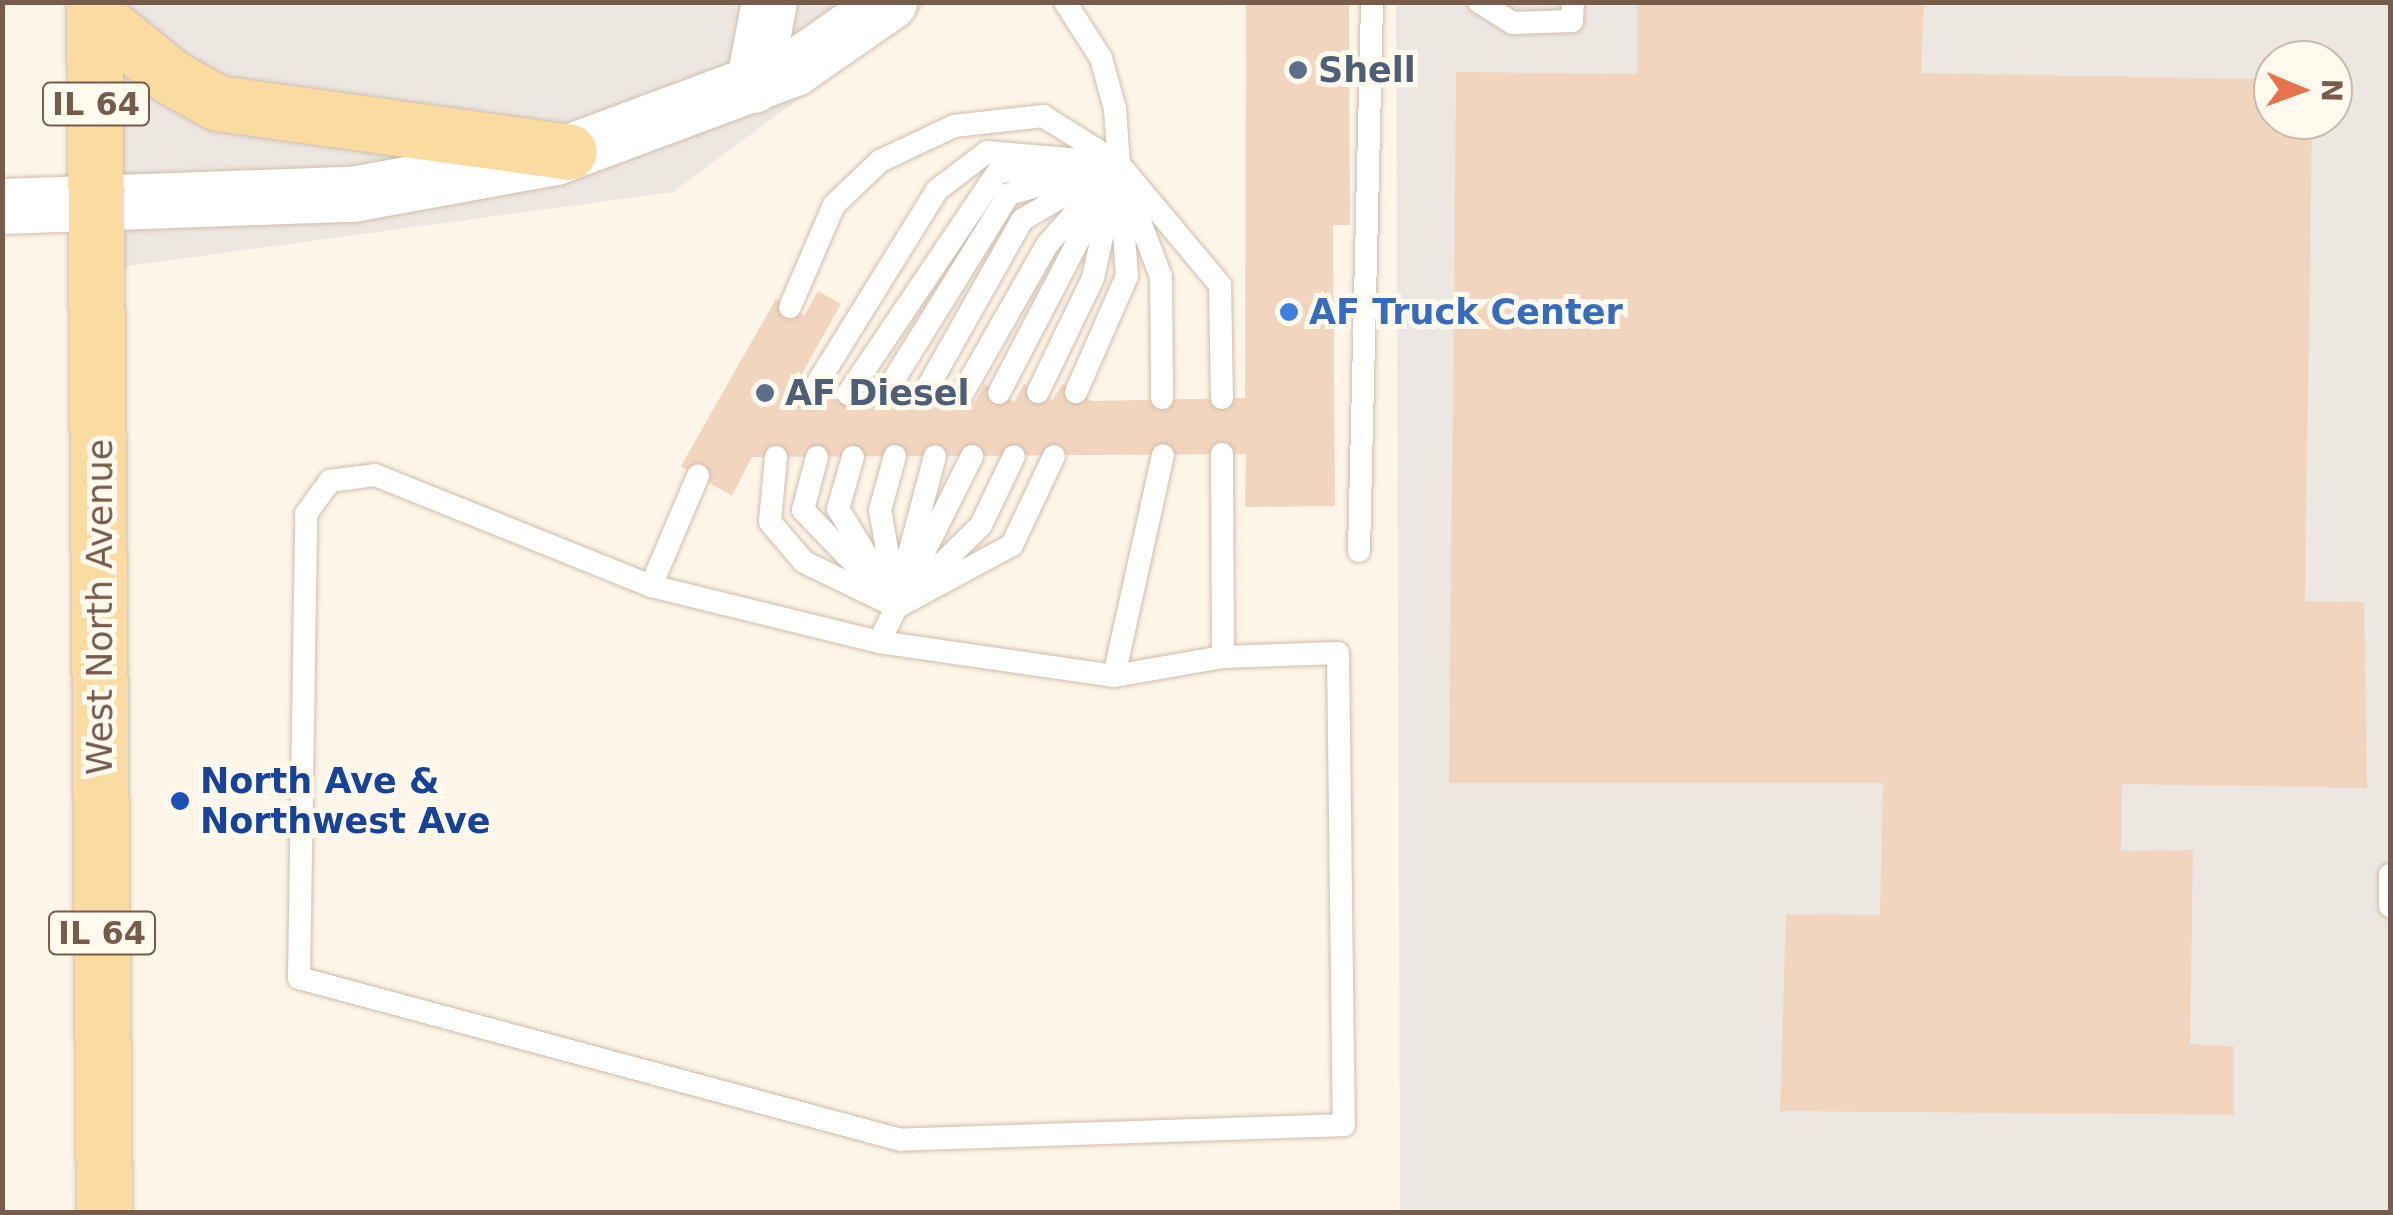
<!DOCTYPE html>
<html>
<head>
<meta charset="utf-8">
<style>
	body { margin:0 }
	#map { position:relative; width:2393px; height:1215px; overflow:hidden; background:#fdf5e8; font-family:"DejaVu Sans",sans-serif }
	div>[style] { position:absolute }
	.industrial>* { inset:0; background:#ede7e1 }
	.building>* { inset:0; background:#f2d5bf }
	.roads { filter:drop-shadow(0 0 2px #cfbdad) drop-shadow(0 0 2px #cfbdad) }
	.lane>* { height:22px; margin:-11px; padding:0 11px; transform-origin:11px; border-radius:11px; background:#fff }
	.secondary>* { height:55px; margin:-27.5px; padding:0 27.5px; transform-origin:27.5px; border-radius:27.5px; background:#fff }
	.primary>* { height:55px; margin:-27.5px; padding:0 27.5px; transform-origin:27.5px; border-radius:27.5px; background:#fbdba0 }
	.dots>* { width:28px; height:28px; translate:-50% -50%; box-sizing:border-box; border:5px solid #fff9ee; border-radius:50% }
	span { translate:-50% -50%; white-space:nowrap; text-align:center; line-height:1.15; -webkit-text-stroke:10px #fff9ee; paint-order:stroke }
	.shield-label span { padding:2px 8px; background:#fff9ee; border:2px solid; border-radius:8px; -webkit-text-stroke-width:0 }
	.shield-label { font-size:32px; color:#775c4b; font-weight:700 }
	.service-label { font-size:35px; color:#4e5e75; font-weight:700 }
	.left { translate:0 -50%; text-align:left }
	.shop-label { font-size:35px; color:#366cbe; font-weight:700 }
	.street-label { font-size:35px; color:#775c4b }
	.transit-label { font-size:35px; color:#164399; font-weight:700 }
	.frame { position:absolute; inset:0; border:5px solid #775c4b; pointer-events:none }
	.north { position:absolute; left:2253px; top:40px; width:100px; height:100px; box-sizing:border-box; background:#fff9ee; border:2px solid #c9baad; border-radius:50%; rotate:91deg; font-size:28px; font-weight:700; line-height:40px; text-align:center; color:#775c4b }
	.north::after { content:''; display:block; margin:auto; width:35px; height:45px; background:#e7724c; clip-path:polygon(50% 0,100% 100%,50% 72%,0 100%) }
</style>
</head>
<body>
<div id="map">
	<div class="industrial">
		<i style="clip-path:polygon(94px 3px,929px 3px,673px 192px,98px 270px)"></i>
		<i style="clip-path:polygon(evenodd,1396px 3px,2390px 3px,2390px 1212px,1400px 1212px,1396px 3px,2273px 60px,2333px 60px,2333px 120px,2273px 120px,2273px 60px)"></i>
	</div>
	<div class="building">
		<i style="clip-path:polygon(1246px 2px,1349px 2px,1350px 225px,1333px 225px,1335px 506px,1245px 507px,1246px 454px,752px 457px,732px 496px,681px 466px,776px 299px,804px 316px,818px 291px,841px 304px,795px 386px,825px 403px,835px 387px,862px 402px,872px 386px,899px 402px,909px 386px,938px 403px,948px 386px,975px 402px,984px 384px,1014px 402px,1024px 384px,1053px 400px,1062px 384px,1092px 401px,1245px 398px)"></i>
		<i style="clip-path:polygon(1637px 2px,1924px 2px,1921px 73px,2273px 79px,2273px 120px,2312px 120px,2305px 601px,2364px 602px,2367px 788px,2122px 784px,2121px 851px,2193px 850px,2190px 1044px,2234px 1046px,2234px 1115px,1780px 1111px,1786px 914px,1880px 915px,1883px 783px,1449px 783px,1456px 72px,1637px 74px)"></i>
	</div>
	<div class="roads">
		<div class="lane">
			<i style="left:1065px;top:2px;width:67px;rotate:57.3deg"></i>
			<i style="left:1101px;top:58px;width:53px;rotate:74.6deg"></i>
			<i style="left:1115px;top:109px;width:167px;rotate:85.9deg"></i>
			<i style="left:1127px;top:276px;width:127px;rotate:113.7deg"></i>
			<i style="left:1479px;top:2px;width:40px;rotate:32deg"></i>
			<i style="left:1513px;top:23px;width:59px;rotate:-1.9deg"></i>
			<i style="left:1572px;top:21px;width:19px;rotate:-87deg"></i>
			<i style="left:1128px;top:190px;width:93px;rotate:69.2deg"></i>
			<i style="left:1161px;top:277px;width:121px;rotate:89.5deg"></i>
			<i style="left:790px;top:307px;width:111px;rotate:-66.7deg"></i>
			<i style="left:834px;top:205px;width:64px;rotate:-43.7deg"></i>
			<i style="left:880px;top:161px;width:82px;rotate:-25.3deg"></i>
			<i style="left:954px;top:126px;width:90px;rotate:-6.4deg"></i>
			<i style="left:1043px;top:116px;width:89px;rotate:32.1deg"></i>
			<i style="left:1118px;top:163px;width:159px;rotate:50.1deg"></i>
			<i style="left:1220px;top:285px;width:113px;rotate:89deg"></i>
			<i style="left:1038px;top:392px;width:127px;rotate:-64.2deg"></i>
			<i style="left:1093px;top:278px;width:79px;rotate:-77.6deg"></i>
			<i style="left:999px;top:393px;width:225px;rotate:-62.5deg"></i>
			<i style="left:848px;top:394px;width:268px;rotate:-56deg"></i>
			<i style="left:998px;top:172px;width:52px;rotate:-4.4deg"></i>
			<i style="left:885px;top:394px;width:235px;rotate:-58.2deg"></i>
			<i style="left:1009px;top:194px;width:100px;rotate:-15.7deg"></i>
			<i style="left:924px;top:394px;width:200px;rotate:-60.6deg"></i>
			<i style="left:1022px;top:220px;width:79px;rotate:-30.5deg"></i>
			<i style="left:962px;top:394px;width:172px;rotate:-60.3deg"></i>
			<i style="left:1047px;top:245px;width:85px;rotate:-48.8deg"></i>
			<i style="left:810px;top:395px;width:241px;rotate:-58.2deg"></i>
			<i style="left:937px;top:190px;width:63px;rotate:-37.2deg"></i>
			<i style="left:987px;top:152px;width:128px;rotate:4.9deg"></i>
			<i style="left:1222px;top:454px;width:203px;rotate:89.7deg"></i>
			<i style="left:776px;top:457px;width:65px;rotate:95.3deg"></i>
			<i style="left:770px;top:522px;width:52px;rotate:49.6deg"></i>
			<i style="left:804px;top:562px;width:103px;rotate:25.8deg"></i>
			<i style="left:817px;top:457px;width:55px;rotate:104.8deg"></i>
			<i style="left:803px;top:510px;width:117px;rotate:46deg"></i>
			<i style="left:853px;top:457px;width:54px;rotate:106.1deg"></i>
			<i style="left:838px;top:509px;width:76px;rotate:58.4deg"></i>
			<i style="left:375px;top:475px;width:297px;rotate:21.9deg"></i>
			<i style="left:651px;top:586px;width:235px;rotate:13.8deg"></i>
			<i style="left:879px;top:642px;width:237px;rotate:8.2deg"></i>
			<i style="left:1114px;top:676px;width:111px;rotate:-9.9deg"></i>
			<i style="left:1223px;top:657px;width:115px;rotate:-2deg"></i>
			<i style="left:1338px;top:653px;width:472px;rotate:89.3deg"></i>
			<i style="left:1344px;top:1125px;width:443px;rotate:178.1deg"></i>
			<i style="left:901px;top:1140px;width:623px;rotate:-164.94deg"></i>
			<i style="left:299px;top:978px;width:464px;rotate:-89.1deg"></i>
			<i style="left:306px;top:514px;width:41px;rotate:-54deg"></i>
			<i style="left:330px;top:481px;width:45px;rotate:-7.6deg"></i>
			<i style="left:1359px;top:551px;width:549px;rotate:-88.64deg"></i>
			<i style="left:901px;top:584px;width:132px;rotate:-75.1deg"></i>
			<i style="left:651px;top:586px;width:120px;rotate:-66.9deg"></i>
			<i style="left:918px;top:587px;width:88px;rotate:-44.5deg"></i>
			<i style="left:981px;top:525px;width:76px;rotate:-64.4deg"></i>
			<i style="left:894px;top:589px;width:80px;rotate:-100deg"></i>
			<i style="left:880px;top:510px;width:56px;rotate:-74.5deg"></i>
			<i style="left:897px;top:607px;width:131px;rotate:-28.3deg"></i>
			<i style="left:1012px;top:545px;width:98px;rotate:-64.7deg"></i>
			<i style="left:879px;top:642px;width:208px;rotate:-63.4deg"></i>
			<i style="left:1114px;top:676px;width:226px;rotate:-77.5deg"></i>
			<i style="left:2390px;top:906px;width:31px;rotate:-90deg"></i>
		</div>
		<div class="secondary">
			<i style="left:753px;top:85px;width:85px;rotate:-79.1deg"></i>
			<i style="left:2px;top:206px;width:350px;rotate:-2deg"></i>
			<i style="left:352px;top:194px;width:206px;rotate:-10.3deg"></i>
			<i style="left:555px;top:157px;width:255px;rotate:-20.4deg"></i>
			<i style="left:794px;top:68px;width:116px;rotate:-34.8deg"></i>
		</div>
		<div class="primary">
			<i style="left:94px;top:2px;width:1210px;rotate:89.53deg"></i>
			<i style="left:94px;top:14px;width:99px;rotate:39.3deg"></i>
			<i style="left:171px;top:77px;width:54px;rotate:29deg"></i>
			<i style="left:218px;top:103px;width:354px;rotate:7.9deg"></i>
		</div>
	</div>
	<div class="dots">
		<i style="left:1298px;top:70px;background:#5c6f8a"></i>
		<i style="left:1289px;top:312px;background:#3f7fe0"></i>
		<i style="left:765px;top:393px;background:#5c6f8a"></i>
		<i style="left:180px;top:801px;background:#1a4fb4"></i>
	</div>
	<div class="shield-label">
		<span style="left:96px;top:104px">IL 64</span>
		<span style="left:102px;top:933px">IL 64</span>
	</div>
	<div class="service-label">
		<span class="left" style="left:1318px;top:70px">Shell</span>
		<span class="left" style="left:785px;top:393px">AF Diesel</span>
	</div>
	<div class="shop-label">
		<span class="left" style="left:1309px;top:312px">AF Truck Center</span>
	</div>
	<div class="street-label">
		<span style="left:100px;top:607px;rotate:-90deg">West North Avenue</span>
	</div>
	<div class="transit-label">
		<span class="left" style="left:200px;top:801px">North Ave &amp;<br>Northwest Ave</span>
	</div>
	<div class="frame"></div>
	<div class="north">N</div>
</div>
</body>
</html>
